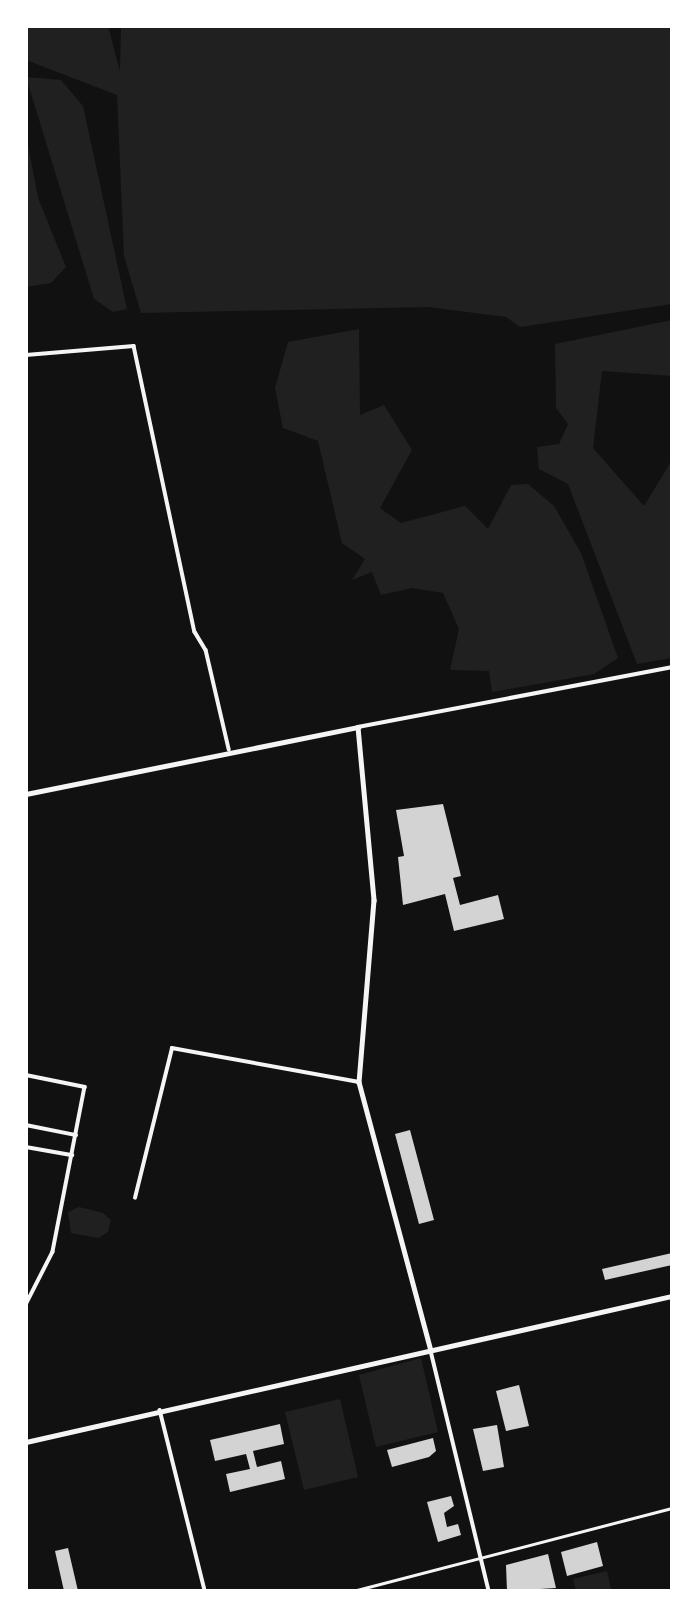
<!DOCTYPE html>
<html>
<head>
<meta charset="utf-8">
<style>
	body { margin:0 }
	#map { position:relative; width:698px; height:1617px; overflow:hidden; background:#111; font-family:"DejaVu Sans",sans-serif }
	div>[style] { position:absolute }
	.green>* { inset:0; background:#202020 }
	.building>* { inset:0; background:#d3d3d3 }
	.pedestrian>* { height:2.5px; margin:-1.25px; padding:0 1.25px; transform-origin:1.25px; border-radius:1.25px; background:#f5f5f5 }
	.minor>* { height:3.5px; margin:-1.75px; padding:0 1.75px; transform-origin:1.75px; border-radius:1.75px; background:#f5f5f5 }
	.tertiary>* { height:4.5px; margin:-2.25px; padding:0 2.25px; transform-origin:2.25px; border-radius:2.25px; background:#f5f5f5 }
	span { translate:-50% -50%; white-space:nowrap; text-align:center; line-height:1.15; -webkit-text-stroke:6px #fff; paint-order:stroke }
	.frame { position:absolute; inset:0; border:28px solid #fff; pointer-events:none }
</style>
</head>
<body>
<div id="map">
	<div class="green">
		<i style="clip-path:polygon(26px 26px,108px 26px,120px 71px,121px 26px,672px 26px,672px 304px,520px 327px,506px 317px,428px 307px,141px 313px,124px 256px,117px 95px,26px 60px)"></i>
		<i style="clip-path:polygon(26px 77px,61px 80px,83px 106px,127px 309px,113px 312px,94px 299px)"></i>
		<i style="clip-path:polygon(26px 134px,38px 198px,66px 267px,51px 283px,26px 287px)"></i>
		<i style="clip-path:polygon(672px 320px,672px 376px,602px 371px,593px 448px,644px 506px,672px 460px,672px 658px,637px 664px,568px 484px,539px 469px,537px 447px,559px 444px,568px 424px,556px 408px,555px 344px)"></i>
		<i style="clip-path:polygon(359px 329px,360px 415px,384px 405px,412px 450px,380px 508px,401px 523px,465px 506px,488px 529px,511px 485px,528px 484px,554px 506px,581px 553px,618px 658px,594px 674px,492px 692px,489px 671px,450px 670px,459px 629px,443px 593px,412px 588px,381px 595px,372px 572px,352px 580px,365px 559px,342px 543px,318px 441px,283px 428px,275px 388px,288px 342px)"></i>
		<i style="clip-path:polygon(79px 1207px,103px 1213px,111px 1220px,108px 1232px,98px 1238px,71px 1233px,68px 1212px)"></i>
		<i style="clip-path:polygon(421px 1358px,438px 1432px,376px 1447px,359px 1375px)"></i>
		<i style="clip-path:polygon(340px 1399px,358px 1477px,304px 1490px,285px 1412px)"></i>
		<i style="clip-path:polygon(607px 1571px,611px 1589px,576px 1591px,573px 1579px)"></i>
	</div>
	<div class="building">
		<i style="clip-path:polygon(443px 804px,461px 876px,453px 878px,460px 905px,498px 895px,504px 919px,454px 931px,445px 894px,403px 905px,398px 857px,404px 856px,396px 810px)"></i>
		<i style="clip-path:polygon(410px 1130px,434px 1220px,419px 1224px,395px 1134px)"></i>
		<i style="clip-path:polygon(672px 1253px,672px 1265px,605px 1280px,602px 1269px)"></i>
		<i style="clip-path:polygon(519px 1385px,529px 1426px,506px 1431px,496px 1391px)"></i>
		<i style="clip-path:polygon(280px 1424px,284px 1444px,253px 1451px,257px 1467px,281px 1461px,285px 1479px,230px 1492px,226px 1474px,250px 1469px,246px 1454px,215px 1461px,210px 1440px)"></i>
		<i style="clip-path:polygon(497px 1425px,504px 1467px,483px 1471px,473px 1429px)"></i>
		<i style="clip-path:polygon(433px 1438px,436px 1451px,429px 1457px,392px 1467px,387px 1450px)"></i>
		<i style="clip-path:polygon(451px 1496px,454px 1506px,444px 1513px,447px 1527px,458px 1524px,461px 1535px,438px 1542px,427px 1502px)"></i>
		<i style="clip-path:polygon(597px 1542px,603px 1566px,567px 1576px,561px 1552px)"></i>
		<i style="clip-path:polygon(68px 1548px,78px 1591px,64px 1591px,55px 1551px)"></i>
		<i style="clip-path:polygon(548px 1554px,556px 1588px,507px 1591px,506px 1565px)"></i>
	</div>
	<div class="pedestrian">
		<i style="left:353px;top:1591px;width:330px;rotate:-14.6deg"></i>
	</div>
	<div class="minor">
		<i style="left:26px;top:355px;width:108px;rotate:-4.8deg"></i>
		<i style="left:134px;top:346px;width:292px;rotate:78deg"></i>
		<i style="left:195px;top:632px;width:21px;rotate:59deg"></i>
		<i style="left:206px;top:650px;width:102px;rotate:76.9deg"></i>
		<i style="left:358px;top:727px;width:320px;rotate:-10.8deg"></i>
		<i style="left:26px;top:1075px;width:60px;rotate:11.5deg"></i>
		<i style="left:85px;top:1087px;width:168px;rotate:101deg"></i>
		<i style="left:53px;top:1252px;width:59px;rotate:117deg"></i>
		<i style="left:26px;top:1125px;width:51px;rotate:11.3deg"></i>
		<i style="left:26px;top:1147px;width:47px;rotate:9.9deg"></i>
		<i style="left:135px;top:1198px;width:154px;rotate:-76.1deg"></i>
		<i style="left:172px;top:1048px;width:190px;rotate:10.3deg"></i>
		<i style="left:431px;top:1351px;width:247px;rotate:76.4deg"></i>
		<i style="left:160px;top:1410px;width:187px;rotate:76deg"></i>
	</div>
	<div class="tertiary">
		<i style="left:26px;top:794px;width:339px;rotate:-11.4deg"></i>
		<i style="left:358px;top:727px;width:174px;rotate:84.7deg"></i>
		<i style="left:374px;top:900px;width:183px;rotate:94.7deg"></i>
		<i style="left:359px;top:1082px;width:278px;rotate:75deg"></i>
		<i style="left:26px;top:1442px;width:662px;rotate:-12.74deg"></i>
	</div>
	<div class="frame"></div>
</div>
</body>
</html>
